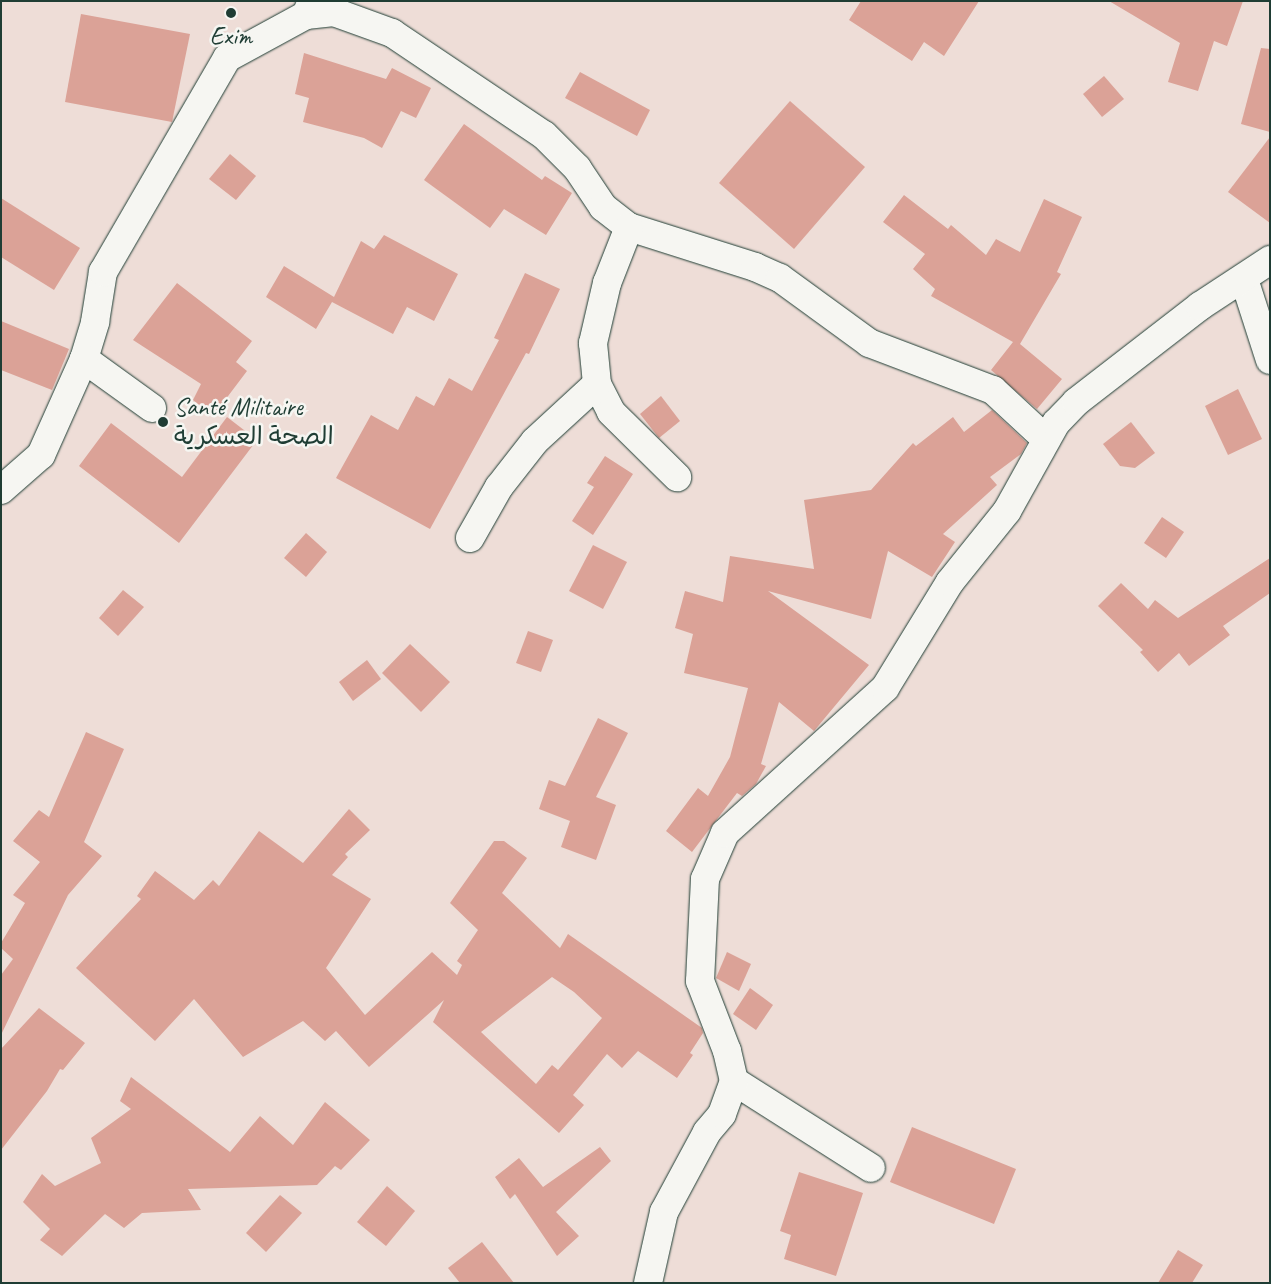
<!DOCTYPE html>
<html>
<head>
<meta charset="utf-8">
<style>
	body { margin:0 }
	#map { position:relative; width:1271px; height:1284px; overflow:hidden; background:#eeddd7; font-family:Caveat,"Playpen Sans Arabic",sans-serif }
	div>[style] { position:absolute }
	.building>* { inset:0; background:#dba297 }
	.roads { filter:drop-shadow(0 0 1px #1f3d34) drop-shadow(0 0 1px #1f3d34) }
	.minor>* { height:28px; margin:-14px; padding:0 14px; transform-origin:14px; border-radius:14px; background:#f6f6f2 }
	.dots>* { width:14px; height:14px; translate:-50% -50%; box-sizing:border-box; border:2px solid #f6f6f2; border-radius:50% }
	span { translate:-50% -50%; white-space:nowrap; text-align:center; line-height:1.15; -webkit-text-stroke:5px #f6f6f2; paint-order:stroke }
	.poi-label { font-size:25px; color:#1f3d34 }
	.left { translate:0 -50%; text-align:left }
	.frame { position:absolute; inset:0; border:2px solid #1f3d34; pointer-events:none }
</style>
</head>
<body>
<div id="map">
	<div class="building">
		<i style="clip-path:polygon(861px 1px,979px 1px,944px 56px,924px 42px,912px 61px,849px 20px)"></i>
		<i style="clip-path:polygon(1109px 1px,1243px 1px,1227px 46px,1214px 41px,1198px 91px,1168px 82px,1180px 43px)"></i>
		<i style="clip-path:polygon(81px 14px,190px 34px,172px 122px,65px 102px)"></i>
		<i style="clip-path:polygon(1261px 48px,1270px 49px,1270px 132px,1241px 124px)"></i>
		<i style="clip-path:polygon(304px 53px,386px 79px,392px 68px,431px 88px,416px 118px,401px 111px,382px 148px,364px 138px,303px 122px,309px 98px,295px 94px)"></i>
		<i style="clip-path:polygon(580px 72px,650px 110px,637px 136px,565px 98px)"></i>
		<i style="clip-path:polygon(1104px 76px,1124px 99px,1102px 117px,1083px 94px)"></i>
		<i style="clip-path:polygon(790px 101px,865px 167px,794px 249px,719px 183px)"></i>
		<i style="clip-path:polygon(464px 124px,542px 180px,545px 176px,572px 193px,546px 235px,504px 209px,490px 228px,424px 180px)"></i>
		<i style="clip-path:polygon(1270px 137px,1270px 223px,1228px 192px)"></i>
		<i style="clip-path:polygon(230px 154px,256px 176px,236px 200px,209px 179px)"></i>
		<i style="clip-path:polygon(904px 195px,948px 229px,951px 225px,986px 255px,996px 239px,1020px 252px,1044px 199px,1082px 217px,1057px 272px,1061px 274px,1020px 344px,1062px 379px,1037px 409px,991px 370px,1013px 342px,931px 296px,935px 289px,913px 269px,925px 254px,883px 222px)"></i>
		<i style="clip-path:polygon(1px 198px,80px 248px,54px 290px,1px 257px)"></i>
		<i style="clip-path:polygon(384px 235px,458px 274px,434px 321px,407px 307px,393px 334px,332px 302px,316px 329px,266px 297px,284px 266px,334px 297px,361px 241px,374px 249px)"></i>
		<i style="clip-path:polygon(525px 273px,560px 289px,529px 354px,526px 353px,430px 529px,336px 478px,371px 415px,398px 430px,416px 396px,434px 406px,449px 378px,472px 391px,499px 340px,494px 338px)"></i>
		<i style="clip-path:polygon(177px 283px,252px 341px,236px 362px,247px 371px,213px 416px,193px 400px,201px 384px,133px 340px)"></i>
		<i style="clip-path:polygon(1px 321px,69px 349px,52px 390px,1px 370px)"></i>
		<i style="clip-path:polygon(1238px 389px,1262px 439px,1228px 455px,1205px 406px)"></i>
		<i style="clip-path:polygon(661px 396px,680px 421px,659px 438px,640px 414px)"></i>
		<i style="clip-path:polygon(992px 410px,1027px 443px,1021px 454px,990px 477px,997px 485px,943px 534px,955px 542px,932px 577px,888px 551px,871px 619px,768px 591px,869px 665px,814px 731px,779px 702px,761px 764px,766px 766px,756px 784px,742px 796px,737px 793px,692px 852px,666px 831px,698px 788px,708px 796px,730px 757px,748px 688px,684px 673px,693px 634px,675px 628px,685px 591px,723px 602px,730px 556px,814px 569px,804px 500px,871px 490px,913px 443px,916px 446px,953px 417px,964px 432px)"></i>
		<i style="clip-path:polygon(227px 417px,257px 440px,179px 543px,79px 466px,111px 423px,182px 477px)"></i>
		<i style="clip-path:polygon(1131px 422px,1155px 453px,1135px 468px,1120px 466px,1103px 444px)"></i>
		<i style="clip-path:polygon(605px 456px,633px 474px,593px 535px,572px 521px,594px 487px,587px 483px)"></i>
		<i style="clip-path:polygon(1162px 517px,1184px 532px,1166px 558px,1144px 543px)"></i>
		<i style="clip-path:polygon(306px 533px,327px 552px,306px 577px,284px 558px)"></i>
		<i style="clip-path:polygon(593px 545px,627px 562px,603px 609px,569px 591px)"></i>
		<i style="clip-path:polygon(1270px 558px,1270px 593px,1223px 626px,1230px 635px,1189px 666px,1179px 653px,1158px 672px,1140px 652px,1143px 650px,1098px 606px,1121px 583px,1148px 609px,1155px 600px,1178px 618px)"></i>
		<i style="clip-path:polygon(123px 590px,144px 607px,118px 636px,99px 618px)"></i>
		<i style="clip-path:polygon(528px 631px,553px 640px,541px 672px,516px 663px)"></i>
		<i style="clip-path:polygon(410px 644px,450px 682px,421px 712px,382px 673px)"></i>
		<i style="clip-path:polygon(367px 660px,381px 679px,353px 701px,339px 682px)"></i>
		<i style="clip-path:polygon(598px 718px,628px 733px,596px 797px,616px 805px,596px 860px,561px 847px,570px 821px,539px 809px,549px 780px,565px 786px)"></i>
		<i style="clip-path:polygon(86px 732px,124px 749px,84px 842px,102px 856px,68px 895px,1px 1035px,1px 975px,13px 959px,1px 948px,1px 943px,25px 903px,13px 895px,40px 862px,13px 841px,39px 810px,49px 817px)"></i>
		<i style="clip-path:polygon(evenodd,349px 809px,370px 830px,345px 854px,348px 857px,332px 875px,371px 899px,326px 968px,365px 1015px,432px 952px,457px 975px,462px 965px,457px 961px,478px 930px,450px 903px,494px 841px,504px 841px,527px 858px,502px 893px,560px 948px,568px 934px,702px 1028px,703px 1033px,690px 1053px,693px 1055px,677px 1078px,638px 1051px,622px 1068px,607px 1054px,573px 1095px,584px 1105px,559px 1133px,433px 1022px,444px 1000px,369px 1067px,336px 1031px,325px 1041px,303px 1021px,243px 1057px,194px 999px,155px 1041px,76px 968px,141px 899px,137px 896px,155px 871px,194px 900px,213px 880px,219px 886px,259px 831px,303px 863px,349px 809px,552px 977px,574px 992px,602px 1018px,558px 1070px,552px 1065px,536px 1084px,481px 1032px,552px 977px)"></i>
		<i style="clip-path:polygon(727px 952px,751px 964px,739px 991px,716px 978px)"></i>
		<i style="clip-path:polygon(750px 988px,773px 1005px,756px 1030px,733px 1014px)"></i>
		<i style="clip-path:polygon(39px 1008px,85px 1043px,63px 1070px,60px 1069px,47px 1091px,1px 1150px,1px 1049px)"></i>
		<i style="clip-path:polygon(131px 1077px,230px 1152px,260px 1116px,293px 1145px,325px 1102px,370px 1140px,341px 1170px,335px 1166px,317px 1185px,188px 1189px,201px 1210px,142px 1213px,124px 1228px,105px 1214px,62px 1256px,40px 1240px,50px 1229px,23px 1202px,42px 1174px,55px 1186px,101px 1163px,91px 1138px,131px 1109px,120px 1101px)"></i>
		<i style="clip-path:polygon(912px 1127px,1016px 1169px,994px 1224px,890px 1182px)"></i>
		<i style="clip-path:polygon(600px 1147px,611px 1161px,556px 1212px,579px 1236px,557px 1256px,515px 1194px,510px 1199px,495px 1177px,519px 1158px,543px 1187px)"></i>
		<i style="clip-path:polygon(799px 1172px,863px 1193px,836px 1276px,784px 1259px,791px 1235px,780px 1231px)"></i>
		<i style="clip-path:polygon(387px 1186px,415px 1211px,386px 1246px,357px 1222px)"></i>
		<i style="clip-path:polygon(280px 1195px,302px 1213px,266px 1252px,246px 1233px)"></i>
		<i style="clip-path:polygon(482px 1242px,514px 1283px,460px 1283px,448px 1268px)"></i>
		<i style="clip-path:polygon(1178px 1250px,1203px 1265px,1192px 1283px,1158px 1283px)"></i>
	</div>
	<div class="roads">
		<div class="minor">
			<i style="left:306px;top:15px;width:28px;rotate:-6deg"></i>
			<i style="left:334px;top:12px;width:62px;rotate:19.9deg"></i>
			<i style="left:392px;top:33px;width:183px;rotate:33.9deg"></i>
			<i style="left:544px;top:135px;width:47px;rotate:45deg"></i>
			<i style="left:577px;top:168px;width:47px;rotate:56.3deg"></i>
			<i style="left:603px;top:207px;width:33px;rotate:38deg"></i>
			<i style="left:629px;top:227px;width:132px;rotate:17.6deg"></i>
			<i style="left:755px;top:267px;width:27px;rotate:24deg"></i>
			<i style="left:780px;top:278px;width:110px;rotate:36.1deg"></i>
			<i style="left:869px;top:343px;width:133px;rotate:20.8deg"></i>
			<i style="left:993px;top:390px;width:72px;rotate:42.8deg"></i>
			<i style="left:629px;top:227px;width:60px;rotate:111.4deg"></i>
			<i style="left:607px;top:283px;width:62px;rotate:103.1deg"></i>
			<i style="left:593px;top:343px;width:41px;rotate:84.4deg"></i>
			<i style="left:597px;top:384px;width:31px;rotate:63deg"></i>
			<i style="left:611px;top:412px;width:93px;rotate:44.6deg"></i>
			<i style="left:1244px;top:279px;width:85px;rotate:72.2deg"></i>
			<i style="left:152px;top:408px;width:84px;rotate:-144.2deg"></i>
			<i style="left:84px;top:359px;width:39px;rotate:-73deg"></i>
			<i style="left:95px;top:322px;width:51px;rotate:-80.9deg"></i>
			<i style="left:103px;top:272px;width:247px;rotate:-59.9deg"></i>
			<i style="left:227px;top:58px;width:90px;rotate:-28.6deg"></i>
			<i style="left:306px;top:15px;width:15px;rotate:-67deg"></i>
			<i style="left:1px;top:490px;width:53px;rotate:-41.2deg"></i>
			<i style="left:41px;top:455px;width:105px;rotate:-65.9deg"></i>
			<i style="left:470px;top:538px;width:59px;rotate:-60.4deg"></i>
			<i style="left:499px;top:487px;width:58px;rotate:-52deg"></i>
			<i style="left:535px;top:441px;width:84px;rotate:-42.6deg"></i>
			<i style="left:734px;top:1081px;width:162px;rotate:32.4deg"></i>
			<i style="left:648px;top:1283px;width:73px;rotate:-77.3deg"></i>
			<i style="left:664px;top:1212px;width:91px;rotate:-61.7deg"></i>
			<i style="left:707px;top:1132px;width:23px;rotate:-50deg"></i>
			<i style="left:722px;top:1114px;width:35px;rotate:-70deg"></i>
			<i style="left:734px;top:1081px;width:31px;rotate:-103deg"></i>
			<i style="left:727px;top:1051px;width:75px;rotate:-111.1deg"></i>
			<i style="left:700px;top:981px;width:102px;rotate:-87.2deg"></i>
			<i style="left:705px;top:879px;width:50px;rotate:-66.5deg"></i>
			<i style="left:725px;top:833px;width:216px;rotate:-42.2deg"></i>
			<i style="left:885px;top:688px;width:124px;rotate:-58.5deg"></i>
			<i style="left:950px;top:582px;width:91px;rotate:-51.2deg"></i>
			<i style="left:1007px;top:511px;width:101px;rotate:-60.9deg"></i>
			<i style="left:1056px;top:423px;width:29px;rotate:-46deg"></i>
			<i style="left:1076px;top:402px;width:157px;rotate:-37.7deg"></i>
			<i style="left:1200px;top:306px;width:84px;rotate:-33.3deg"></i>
		</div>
	</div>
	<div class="dots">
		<i style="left:231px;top:13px;background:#1f3d34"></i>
		<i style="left:163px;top:422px;background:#1f3d34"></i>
	</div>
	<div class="poi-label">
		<span style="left:231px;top:36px">Exim</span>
		<span class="left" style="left:174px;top:422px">Santé Militaire<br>الصحة العسكرية</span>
	</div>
	<div class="frame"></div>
</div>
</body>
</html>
